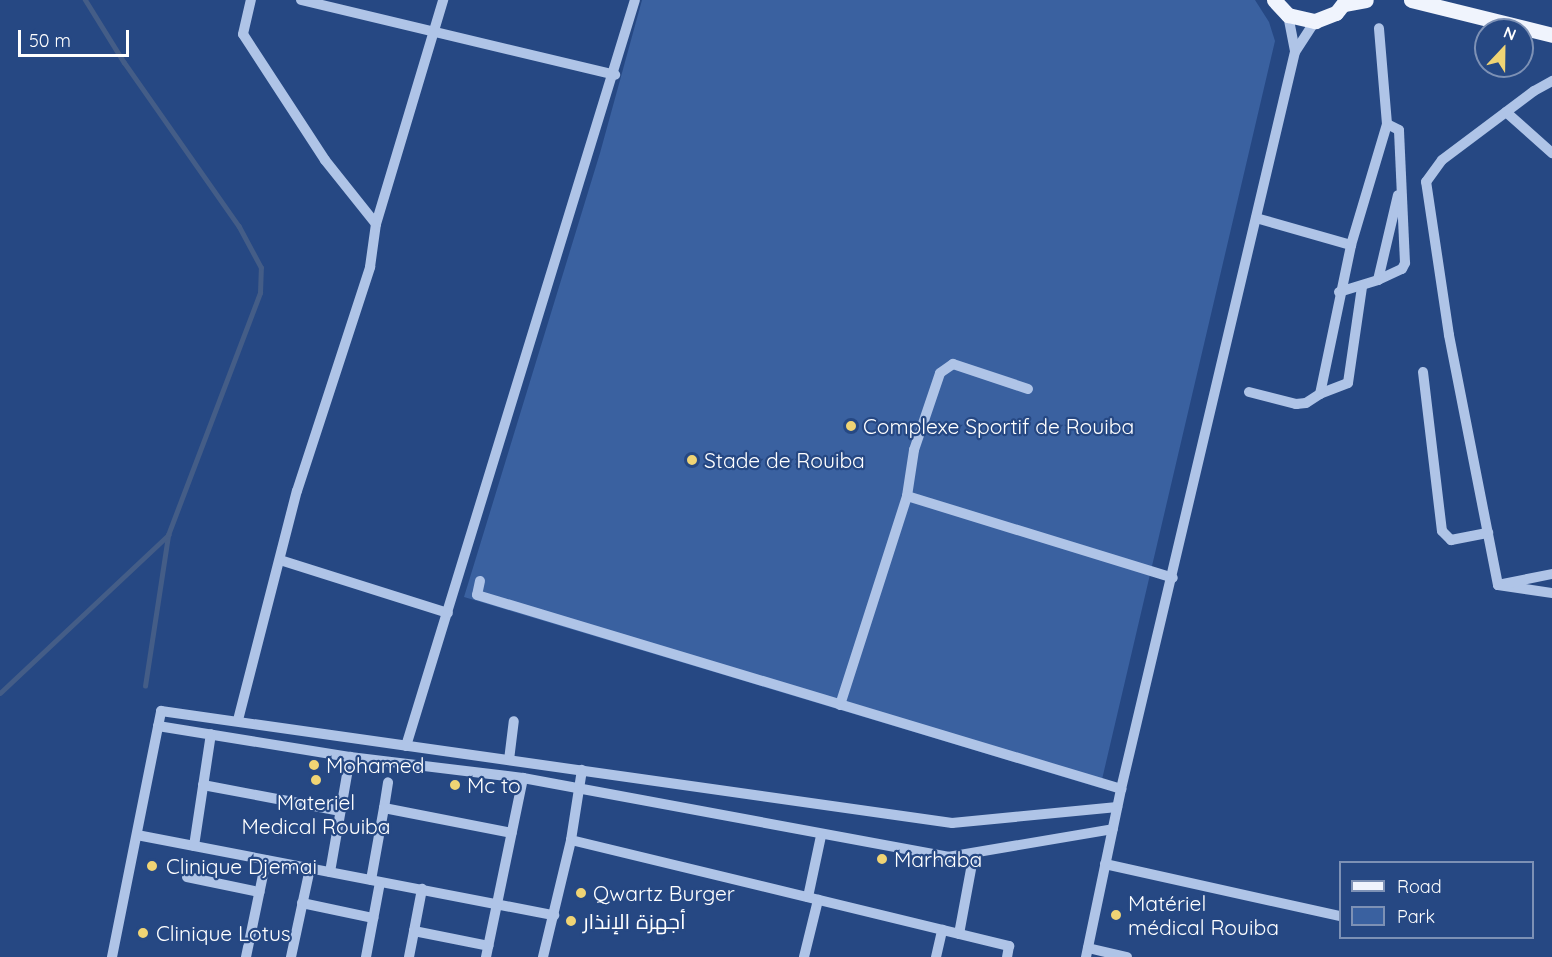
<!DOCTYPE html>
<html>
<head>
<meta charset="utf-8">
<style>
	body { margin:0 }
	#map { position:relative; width:1552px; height:957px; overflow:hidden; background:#264883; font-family:Quicksand,Cairo,sans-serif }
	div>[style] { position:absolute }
	.green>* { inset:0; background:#3a61a0 }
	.stream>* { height:4.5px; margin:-2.25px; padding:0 2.25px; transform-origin:2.25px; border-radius:2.25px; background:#445d87 }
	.minor>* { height:10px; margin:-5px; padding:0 5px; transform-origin:5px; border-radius:5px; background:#afc4e7 }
	.major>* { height:15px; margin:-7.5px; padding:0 7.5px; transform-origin:7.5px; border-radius:7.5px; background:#f0f4fd }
	.dots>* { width:16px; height:16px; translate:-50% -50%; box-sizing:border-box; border:3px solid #264883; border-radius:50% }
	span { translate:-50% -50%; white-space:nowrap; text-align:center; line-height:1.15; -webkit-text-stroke:4.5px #264883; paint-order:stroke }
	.poi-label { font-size:21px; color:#fff }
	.left { translate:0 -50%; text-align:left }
	.legend { position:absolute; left:1339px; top:861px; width:195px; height:78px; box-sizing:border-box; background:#264883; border:2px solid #7d91b5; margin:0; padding:8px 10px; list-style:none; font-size:18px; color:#fff }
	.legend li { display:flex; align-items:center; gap:12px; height:30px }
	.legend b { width:30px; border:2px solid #7d91b5 }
	.north { position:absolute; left:1474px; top:18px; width:60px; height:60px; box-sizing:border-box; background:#264883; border:2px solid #7d91b5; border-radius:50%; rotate:22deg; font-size:16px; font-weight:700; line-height:24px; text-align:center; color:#fff }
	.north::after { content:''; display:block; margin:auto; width:21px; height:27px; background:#f0d474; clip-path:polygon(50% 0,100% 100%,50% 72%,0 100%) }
	.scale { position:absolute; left:18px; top:30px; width:111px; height:27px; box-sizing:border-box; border:3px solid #fff; border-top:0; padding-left:8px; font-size:18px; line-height:21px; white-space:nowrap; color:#fff; -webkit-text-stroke:4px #264883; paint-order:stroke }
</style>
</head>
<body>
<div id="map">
	<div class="green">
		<i style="clip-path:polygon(642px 0,1255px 0,1269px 22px,1275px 41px,1100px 788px,464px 597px,600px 153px)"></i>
	</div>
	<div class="stream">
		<i style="left:145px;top:686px;width:153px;rotate:-81.3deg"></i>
		<i style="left:0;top:693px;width:231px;rotate:-43.2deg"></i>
		<i style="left:168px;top:535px;width:259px;rotate:-69.2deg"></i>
		<i style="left:260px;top:293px;width:25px;rotate:-88deg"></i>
		<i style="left:261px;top:268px;width:47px;rotate:-118.2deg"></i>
		<i style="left:239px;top:227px;width:200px;rotate:-125deg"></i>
		<i style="left:124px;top:63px;width:74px;rotate:-121.8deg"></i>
	</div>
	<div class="minor">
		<i style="left:301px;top:0;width:323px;rotate:13.4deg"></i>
		<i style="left:1288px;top:15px;width:37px;rotate:79deg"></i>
		<i style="left:1506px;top:112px;width:62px;rotate:41.7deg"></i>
		<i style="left:1256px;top:218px;width:99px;rotate:15.9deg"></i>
		<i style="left:376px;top:224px;width:234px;rotate:-73.3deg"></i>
		<i style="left:1378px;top:280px;width:87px;rotate:-76.8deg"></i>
		<i style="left:1362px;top:287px;width:97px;rotate:98.3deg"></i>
		<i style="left:1348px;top:383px;width:30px;rotate:159deg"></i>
		<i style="left:1320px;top:394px;width:152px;rotate:-78.2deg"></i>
		<i style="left:1351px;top:245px;width:126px;rotate:-73.4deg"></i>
		<i style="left:1387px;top:124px;width:96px;rotate:-94.8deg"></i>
		<i style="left:1339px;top:292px;width:41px;rotate:-17.1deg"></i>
		<i style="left:1378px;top:280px;width:26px;rotate:-25deg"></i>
		<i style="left:1402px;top:269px;width:7px;rotate:-63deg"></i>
		<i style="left:1405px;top:263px;width:133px;rotate:-92.6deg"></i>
		<i style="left:1399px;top:130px;width:13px;rotate:-153deg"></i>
		<i style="left:1423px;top:372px;width:160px;rotate:83.2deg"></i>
		<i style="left:1442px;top:531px;width:13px;rotate:45deg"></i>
		<i style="left:1451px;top:540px;width:38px;rotate:-11deg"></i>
		<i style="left:1249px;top:392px;width:49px;rotate:14.3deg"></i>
		<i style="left:1296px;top:404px;width:10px;rotate:-6deg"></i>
		<i style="left:1306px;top:403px;width:17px;rotate:-33deg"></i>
		<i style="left:907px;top:496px;width:47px;rotate:-81.3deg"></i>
		<i style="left:914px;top:450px;width:81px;rotate:-71.3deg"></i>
		<i style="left:940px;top:373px;width:16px;rotate:-35deg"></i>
		<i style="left:953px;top:364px;width:79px;rotate:18.4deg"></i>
		<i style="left:280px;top:560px;width:176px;rotate:17.5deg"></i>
		<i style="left:480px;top:581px;width:14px;rotate:102deg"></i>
		<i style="left:477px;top:595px;width:673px;rotate:16.76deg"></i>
		<i style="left:1498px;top:585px;width:255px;rotate:-101.1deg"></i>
		<i style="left:1449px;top:335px;width:155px;rotate:-98.5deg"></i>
		<i style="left:1426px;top:182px;width:27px;rotate:-54deg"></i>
		<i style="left:1442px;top:160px;width:115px;rotate:-36.9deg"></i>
		<i style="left:1534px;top:91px;width:21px;rotate:-29deg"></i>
		<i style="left:1498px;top:585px;width:55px;rotate:8.4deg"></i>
		<i style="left:1498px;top:585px;width:55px;rotate:-11.5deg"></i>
		<i style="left:840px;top:705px;width:219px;rotate:-72.2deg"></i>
		<i style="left:907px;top:496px;width:278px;rotate:17.1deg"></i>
		<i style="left:238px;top:720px;width:236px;rotate:-75.6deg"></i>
		<i style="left:297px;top:491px;width:236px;rotate:-71.9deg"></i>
		<i style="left:370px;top:267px;width:43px;rotate:-82.1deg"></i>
		<i style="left:376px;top:224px;width:82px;rotate:-128.6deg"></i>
		<i style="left:325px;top:160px;width:150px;rotate:-123.1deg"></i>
		<i style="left:243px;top:34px;width:35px;rotate:-77deg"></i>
		<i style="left:158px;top:726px;width:194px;rotate:9.2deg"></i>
		<i style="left:350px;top:757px;width:174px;rotate:6.9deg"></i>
		<i style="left:523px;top:778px;width:432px;rotate:10.5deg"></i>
		<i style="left:948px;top:857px;width:167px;rotate:-9.6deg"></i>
		<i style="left:406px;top:746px;width:780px;rotate:-72.94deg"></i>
		<i style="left:509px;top:760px;width:39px;rotate:-83deg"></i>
		<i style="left:203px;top:785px;width:140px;rotate:10.7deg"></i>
		<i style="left:384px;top:808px;width:26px;rotate:-81deg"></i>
		<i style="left:137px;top:835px;width:425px;rotate:10.9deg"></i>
		<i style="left:571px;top:840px;width:451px;rotate:13.6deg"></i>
		<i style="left:1009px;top:946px;width:11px;rotate:100deg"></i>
		<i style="left:194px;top:846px;width:113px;rotate:-81.4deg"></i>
		<i style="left:1105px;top:864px;width:241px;rotate:12.5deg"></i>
		<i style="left:330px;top:872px;width:117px;rotate:-80.1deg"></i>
		<i style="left:187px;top:877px;width:74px;rotate:11.8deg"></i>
		<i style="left:371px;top:880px;width:73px;rotate:-79.8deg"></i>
		<i style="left:384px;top:808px;width:130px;rotate:11.1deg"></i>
		<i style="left:808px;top:897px;width:62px;rotate:-78deg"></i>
		<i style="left:302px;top:903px;width:73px;rotate:11.9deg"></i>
		<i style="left:414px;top:931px;width:43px;rotate:-79.2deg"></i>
		<i style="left:959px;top:934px;width:82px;rotate:-79.5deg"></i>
		<i style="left:1088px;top:948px;width:40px;rotate:13deg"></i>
		<i style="left:112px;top:957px;width:251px;rotate:-78.7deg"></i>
		<i style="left:161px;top:711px;width:799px;rotate:8.06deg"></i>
		<i style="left:952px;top:823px;width:166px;rotate:-5.5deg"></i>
		<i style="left:246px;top:957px;width:99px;rotate:-78.3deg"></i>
		<i style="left:291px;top:957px;width:91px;rotate:-77.9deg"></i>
		<i style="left:366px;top:957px;width:76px;rotate:-79.4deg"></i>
		<i style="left:409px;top:957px;width:26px;rotate:-79deg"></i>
		<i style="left:414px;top:931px;width:76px;rotate:11.3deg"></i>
		<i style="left:486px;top:957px;width:183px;rotate:-78.3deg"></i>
		<i style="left:543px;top:957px;width:120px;rotate:-76.5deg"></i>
		<i style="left:571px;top:840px;width:71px;rotate:-81.1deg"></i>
		<i style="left:804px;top:957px;width:59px;rotate:-76.2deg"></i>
		<i style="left:936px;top:957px;width:28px;rotate:-77deg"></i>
		<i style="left:1086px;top:957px;width:172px;rotate:-78.2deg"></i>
		<i style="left:1121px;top:789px;width:757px;rotate:-76.72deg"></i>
		<i style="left:1295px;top:52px;width:37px;rotate:-57deg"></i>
	</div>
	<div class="major">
		<i style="left:1274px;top:0;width:21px;rotate:47deg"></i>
		<i style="left:1288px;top:15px;width:28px;rotate:13deg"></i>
		<i style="left:1315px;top:21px;width:22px;rotate:-21deg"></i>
		<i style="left:1336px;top:13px;width:16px;rotate:-52deg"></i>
		<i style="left:1411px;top:0;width:145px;rotate:13.9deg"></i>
		<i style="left:1344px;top:4px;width:22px;rotate:-10deg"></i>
	</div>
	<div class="dots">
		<i style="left:851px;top:426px;background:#f0d474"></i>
		<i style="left:692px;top:460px;background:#f0d474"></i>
		<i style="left:314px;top:765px;background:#f0d474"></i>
		<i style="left:316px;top:780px;background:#f0d474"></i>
		<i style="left:455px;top:785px;background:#f0d474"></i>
		<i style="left:882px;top:859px;background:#f0d474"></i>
		<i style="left:152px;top:866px;background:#f0d474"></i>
		<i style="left:581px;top:893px;background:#f0d474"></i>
		<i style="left:1116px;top:915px;background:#f0d474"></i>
		<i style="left:571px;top:921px;background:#f0d474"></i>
		<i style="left:143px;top:933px;background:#f0d474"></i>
	</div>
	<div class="poi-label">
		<span class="left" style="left:863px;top:426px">Complexe Sportif de Rouiba</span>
		<span class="left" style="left:704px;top:460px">Stade de Rouiba</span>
		<span class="left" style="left:326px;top:765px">Mohamed</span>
		<span class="left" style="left:467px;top:785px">Mc to</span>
		<span style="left:316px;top:814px">Materiel<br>Medical Rouiba</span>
		<span class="left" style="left:894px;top:859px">Marhaba</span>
		<span class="left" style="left:166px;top:866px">Clinique Djemai</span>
		<span class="left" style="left:593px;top:893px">Qwartz Burger</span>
		<span class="left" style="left:1128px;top:915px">Matériel<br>médical Rouiba</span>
		<span class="left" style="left:583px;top:921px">أجهزة الإنذار</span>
		<span class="left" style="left:156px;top:933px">Clinique Lotus</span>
	</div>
	<ul class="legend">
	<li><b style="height:8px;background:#f0f4fd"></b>Road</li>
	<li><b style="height:16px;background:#3a61a0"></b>Park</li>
	</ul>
	<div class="north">N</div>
	<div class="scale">50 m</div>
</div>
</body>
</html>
